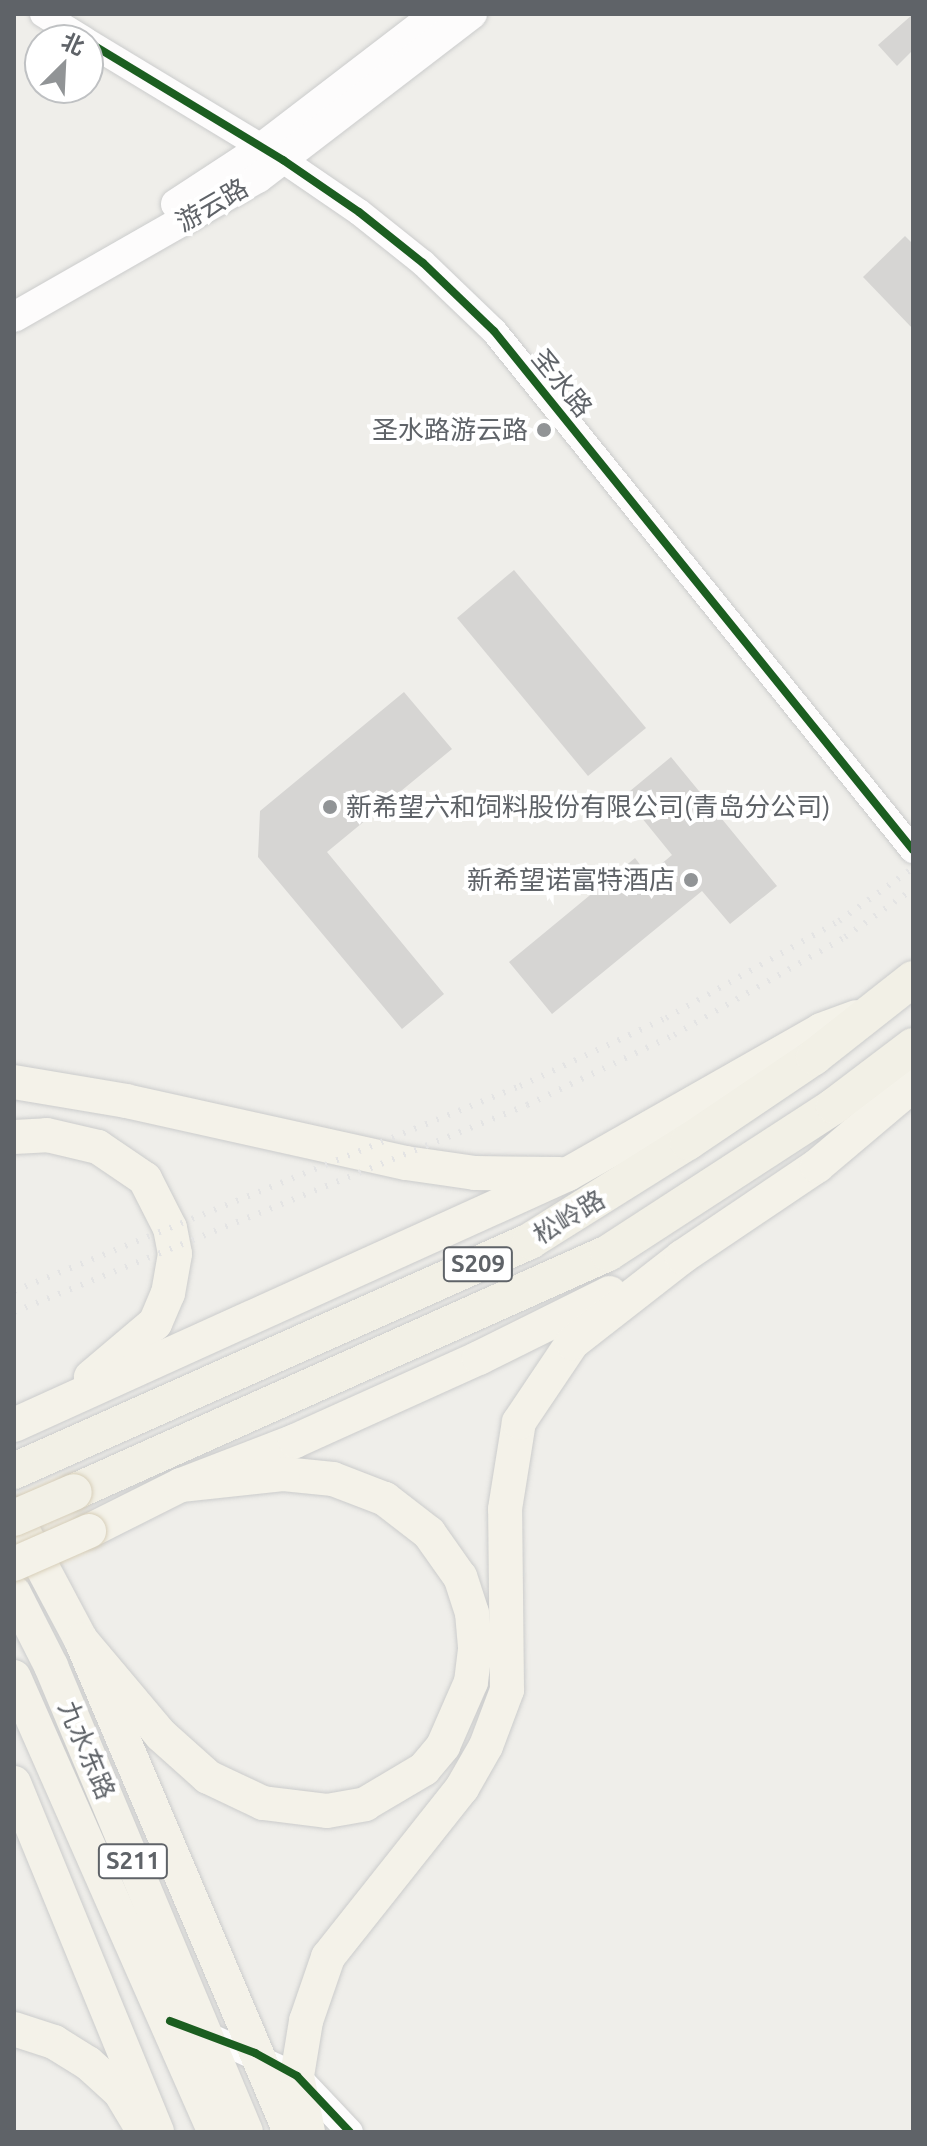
<!DOCTYPE html>
<html>
<head>
<meta charset="utf-8">
<style>
	body { margin:0 }
	#map { position:relative; width:927px; height:2146px; overflow:hidden; background:#efeeea; font-family:Ubuntu,"Noto Sans SC",sans-serif }
	div>[style] { position:absolute }
	.building>* { inset:0; background:#d6d5d3 }
	.roads { filter:drop-shadow(0 0 2px #cbcccc) drop-shadow(0 0 2px #cbcccc) }
	.tertiary>* { height:26px; margin:-13px; padding:0 13px; transform-origin:13px; border-radius:13px; background:#fdfcfc }
	.secondary>* { height:30px; margin:-15px; padding:0 15px; transform-origin:15px; border-radius:15px; background:#fdfcfc }
	.primary>* { height:34px; margin:-17px; padding:0 17px; transform-origin:17px; border-radius:17px; background:#f4f2e9 }
	.trunk>* { height:36px; margin:-18px; padding:0 18px; transform-origin:18px; border-radius:18px; background:#f2f0e6 }
	.rail>* { height:6px; margin-top:-3px; transform-origin:0; background:repeating-linear-gradient(90deg,#e4e4e4 0 2px,transparent 0 12px) }
	.bridges { filter:drop-shadow(0 0 2px #d7ceb8) drop-shadow(0 0 2px #d7ceb8) }
	.primary-bridge>* { height:34px; margin:-17px; padding:0 17px; transform-origin:17px; border-radius:17px; background:#f4f2e9 }
	.trunk-bridge>* { height:36px; margin:-18px; padding:0 18px; transform-origin:18px; border-radius:18px; background:#f2f0e6 }
	.cycleway>* { height:8px; margin:-4px; padding:0 4px; transform-origin:4px; border-radius:4px; background:#1b5e20 }
	.dots>* { width:22px; height:22px; translate:-50% -50%; box-sizing:border-box; border:4px solid #fff; border-radius:50% }
	span { translate:-50% -50%; white-space:nowrap; text-align:center; line-height:1.15; -webkit-text-stroke:8px #fff; paint-order:stroke }
	.shield-label span { padding:2px 6px; background:#fff; border:2px solid; border-radius:6px; -webkit-text-stroke-width:0 }
	.shield-label { font-size:24px; color:#5f6368; font-weight:700 }
	.street-label { font-size:26px; color:#5f6368 }
	.poi-label { font-size:26px; color:#5f6368 }
	.right { translate:-100% -50%; text-align:right }
	.left { translate:0 -50%; text-align:left }
	.frame { position:absolute; inset:0; border:16px solid #5f6368; pointer-events:none }
	.north { position:absolute; left:24px; top:24px; width:80px; height:80px; box-sizing:border-box; background:#fff; border:2px solid #bfc1c3; border-radius:50%; rotate:24deg; font-size:22px; font-weight:700; line-height:32px; text-align:center; color:#5f6368 }
	.north::after { content:''; display:block; margin:auto; width:28px; height:36px; background:#919496; clip-path:polygon(50% 0,100% 100%,50% 72%,0 100%) }
</style>
</head>
<body>
<div id="map">
	<div class="building">
		<i style="clip-path:polygon(913px 14px,913px 50px,897px 66px,878px 45px)"></i>
		<i style="clip-path:polygon(905px 236px,913px 244px,913px 329px,863px 277px)"></i>
		<i style="clip-path:polygon(514px 570px,646px 728px,588px 776px,457px 618px)"></i>
		<i style="clip-path:polygon(404px 692px,452px 749px,327px 852px,444px 994px,402px 1029px,258px 857px,260px 811px)"></i>
		<i style="clip-path:polygon(671px 757px,777px 886px,730px 924px,702px 891px,552px 1014px,509px 962px,635px 858px,648px 875px,672px 855px,624px 796px)"></i>
	</div>
	<div class="roads">
		<div class="tertiary">
			<i style="left:43px;top:14px;width:49px;rotate:31.8deg"></i>
			<i style="left:88px;top:42px;width:228px;rotate:31.2deg"></i>
			<i style="left:283px;top:160px;width:92px;rotate:34.4deg"></i>
			<i style="left:359px;top:212px;width:82px;rotate:38.6deg"></i>
			<i style="left:423px;top:263px;width:98px;rotate:43.8deg"></i>
			<i style="left:494px;top:331px;width:667px;rotate:51.09deg"></i>
			<i style="left:196px;top:2030px;width:111px;rotate:24.5deg"></i>
			<i style="left:297px;top:2076px;width:77px;rotate:46.6deg"></i>
		</div>
		<div class="secondary">
			<i style="left:176px;top:204px;width:100px;rotate:-33.2deg"></i>
			<i style="left:260px;top:149px;width:222px;rotate:-37.5deg"></i>
			<i style="left:14px;top:317px;width:281px;rotate:-29.7deg"></i>
			<i style="left:258px;top:178px;width:270px;rotate:-37.5deg"></i>
		</div>
		<div class="primary">
			<i style="left:14px;top:1082px;width:114px;rotate:9.6deg"></i>
			<i style="left:126px;top:1101px;width:287px;rotate:12.5deg"></i>
			<i style="left:406px;top:1163px;width:70px;rotate:8.2deg"></i>
			<i style="left:475px;top:1173px;width:84px;rotate:0.7deg"></i>
			<i style="left:14px;top:1137px;width:33px;rotate:-3deg"></i>
			<i style="left:47px;top:1135px;width:52px;rotate:13.2deg"></i>
			<i style="left:98px;top:1147px;width:57px;rotate:34.2deg"></i>
			<i style="left:145px;top:1179px;width:55px;rotate:63deg"></i>
			<i style="left:170px;top:1228px;width:26px;rotate:79deg"></i>
			<i style="left:175px;top:1254px;width:40px;rotate:100deg"></i>
			<i style="left:168px;top:1293px;width:33px;rotate:113deg"></i>
			<i style="left:155px;top:1323px;width:84px;rotate:139.8deg"></i>
			<i style="left:14px;top:1425px;width:608px;rotate:-24.37deg"></i>
			<i style="left:568px;top:1174px;width:291px;rotate:-29.6deg"></i>
			<i style="left:821px;top:1030px;width:37px;rotate:-20deg"></i>
			<i style="left:14px;top:1514px;width:143px;rotate:62deg"></i>
			<i style="left:81px;top:1640px;width:535px;rotate:66.98deg"></i>
			<i style="left:89px;top:1531px;width:103px;rotate:-26.6deg"></i>
			<i style="left:181px;top:1485px;width:122px;rotate:-21.1deg"></i>
			<i style="left:295px;top:1441px;width:202px;rotate:-24.3deg"></i>
			<i style="left:479px;top:1358px;width:146px;rotate:-26.4deg"></i>
			<i style="left:14px;top:1593px;width:82px;rotate:63.1deg"></i>
			<i style="left:51px;top:1666px;width:505px;rotate:67.29deg"></i>
			<i style="left:81px;top:1640px;width:124px;rotate:49.9deg"></i>
			<i style="left:161px;top:1735px;width:63px;rotate:41.8deg"></i>
			<i style="left:208px;top:1777px;width:61px;rotate:25.3deg"></i>
			<i style="left:263px;top:1803px;width:64px;rotate:7.1deg"></i>
			<i style="left:327px;top:1811px;width:39px;rotate:-10deg"></i>
			<i style="left:365px;top:1804px;width:69px;rotate:-30.7deg"></i>
			<i style="left:424px;top:1769px;width:30px;rotate:-50deg"></i>
			<i style="left:443px;top:1746px;width:70px;rotate:-66.4deg"></i>
			<i style="left:471px;top:1682px;width:35px;rotate:-83deg"></i>
			<i style="left:475px;top:1647px;width:34px;rotate:-95deg"></i>
			<i style="left:472px;top:1613px;width:38px;rotate:-108deg"></i>
			<i style="left:460px;top:1577px;width:54px;rotate:-125.2deg"></i>
			<i style="left:429px;top:1533px;width:56px;rotate:-142.3deg"></i>
			<i style="left:385px;top:1499px;width:56px;rotate:-159deg"></i>
			<i style="left:333px;top:1479px;width:50px;rotate:-174.3deg"></i>
			<i style="left:283px;top:1474px;width:103px;rotate:173.8deg"></i>
			<i style="left:14px;top:1677px;width:497px;rotate:66.2deg"></i>
			<i style="left:14px;top:1783px;width:377px;rotate:67.7deg"></i>
			<i style="left:14px;top:2029px;width:42px;rotate:18deg"></i>
			<i style="left:54px;top:2042px;width:40px;rotate:32deg"></i>
			<i style="left:88px;top:2063px;width:43px;rotate:42.2deg"></i>
			<i style="left:120px;top:2092px;width:39px;rotate:59deg"></i>
			<i style="left:308px;top:2132px;width:57px;rotate:-101.1deg"></i>
			<i style="left:297px;top:2076px;width:56px;rotate:-80.7deg"></i>
			<i style="left:306px;top:2021px;width:68px;rotate:-71deg"></i>
			<i style="left:328px;top:1957px;width:216px;rotate:-51.6deg"></i>
			<i style="left:462px;top:1788px;width:48px;rotate:-60.3deg"></i>
			<i style="left:486px;top:1746px;width:60px;rotate:-69.4deg"></i>
			<i style="left:507px;top:1690px;width:181px;rotate:-90.6deg"></i>
			<i style="left:505px;top:1509px;width:88px;rotate:-80.9deg"></i>
			<i style="left:519px;top:1422px;width:95px;rotate:-56.1deg"></i>
			<i style="left:572px;top:1343px;width:140px;rotate:-38deg"></i>
			<i style="left:682px;top:1257px;width:163px;rotate:-34deg"></i>
			<i style="left:817px;top:1166px;width:126px;rotate:-40.2deg"></i>
		</div>
		<div class="trunk">
			<i style="left:14px;top:1471px;width:565px;rotate:-24.02deg"></i>
			<i style="left:530px;top:1241px;width:186px;rotate:-32.1deg"></i>
			<i style="left:688px;top:1142px;width:152px;rotate:-34deg"></i>
			<i style="left:814px;top:1057px;width:126px;rotate:-38.2deg"></i>
			<i style="left:74px;top:1492px;width:585px;rotate:-24.11deg"></i>
			<i style="left:608px;top:1253px;width:270px;rotate:-33deg"></i>
			<i style="left:834px;top:1106px;width:99px;rotate:-37.2deg"></i>
		</div>
	</div>
	<div class="rail">
		<i style="left:14px;top:1291px;width:546px;rotate:-22.05deg"></i>
		<i style="left:520px;top:1086px;width:161px;rotate:-25deg"></i>
		<i style="left:666px;top:1018px;width:198px;rotate:-29.3deg"></i>
		<i style="left:839px;top:921px;width:91px;rotate:-35.6deg"></i>
		<i style="left:14px;top:1312px;width:553px;rotate:-21.97deg"></i>
		<i style="left:527px;top:1105px;width:163px;rotate:-25.5deg"></i>
		<i style="left:674px;top:1035px;width:197px;rotate:-29.8deg"></i>
		<i style="left:845px;top:937px;width:83px;rotate:-35.2deg"></i>
	</div>
	<div class="bridges">
		<div class="primary-bridge">
			<i style="left:14px;top:1564px;width:82px;rotate:-23.7deg"></i>
		</div>
		<div class="trunk-bridge">
			<i style="left:14px;top:1518px;width:65px;rotate:-23.4deg"></i>
		</div>
	</div>
	<div class="cycleway">
		<i style="left:88px;top:42px;width:228px;rotate:31.2deg"></i>
		<i style="left:283px;top:160px;width:92px;rotate:34.4deg"></i>
		<i style="left:359px;top:212px;width:82px;rotate:38.6deg"></i>
		<i style="left:423px;top:263px;width:98px;rotate:43.8deg"></i>
		<i style="left:494px;top:331px;width:667px;rotate:51.09deg"></i>
		<i style="left:170px;top:2021px;width:91px;rotate:20.6deg"></i>
		<i style="left:255px;top:2053px;width:48px;rotate:28.7deg"></i>
		<i style="left:297px;top:2076px;width:77px;rotate:46.6deg"></i>
	</div>
	<div class="dots">
		<i style="left:544px;top:430px;background:#919496"></i>
		<i style="left:330px;top:807px;background:#919496"></i>
		<i style="left:691px;top:880px;background:#919496"></i>
	</div>
	<div class="shield-label">
		<span style="left:478px;top:1264px">S209</span>
		<span style="left:133px;top:1861px">S211</span>
	</div>
	<div class="street-label">
		<span style="left:212px;top:205px;rotate:-30deg">游云路</span>
		<span style="left:562px;top:383px;rotate:51deg">圣水路</span>
		<span style="left:569px;top:1217px;rotate:-31deg">松岭路</span>
		<span style="left:87px;top:1750px;rotate:67deg">九水东路</span>
	</div>
	<div class="poi-label">
		<span class="right" style="left:528px;top:430px">圣水路游云路</span>
		<span class="left" style="left:346px;top:807px">新希望六和饲料股份有限公司(青岛分公司)</span>
		<span class="right" style="left:675px;top:880px">新希望诺富特酒店</span>
	</div>
	<div class="frame"></div>
	<div class="north">北</div>
</div>
</body>
</html>
